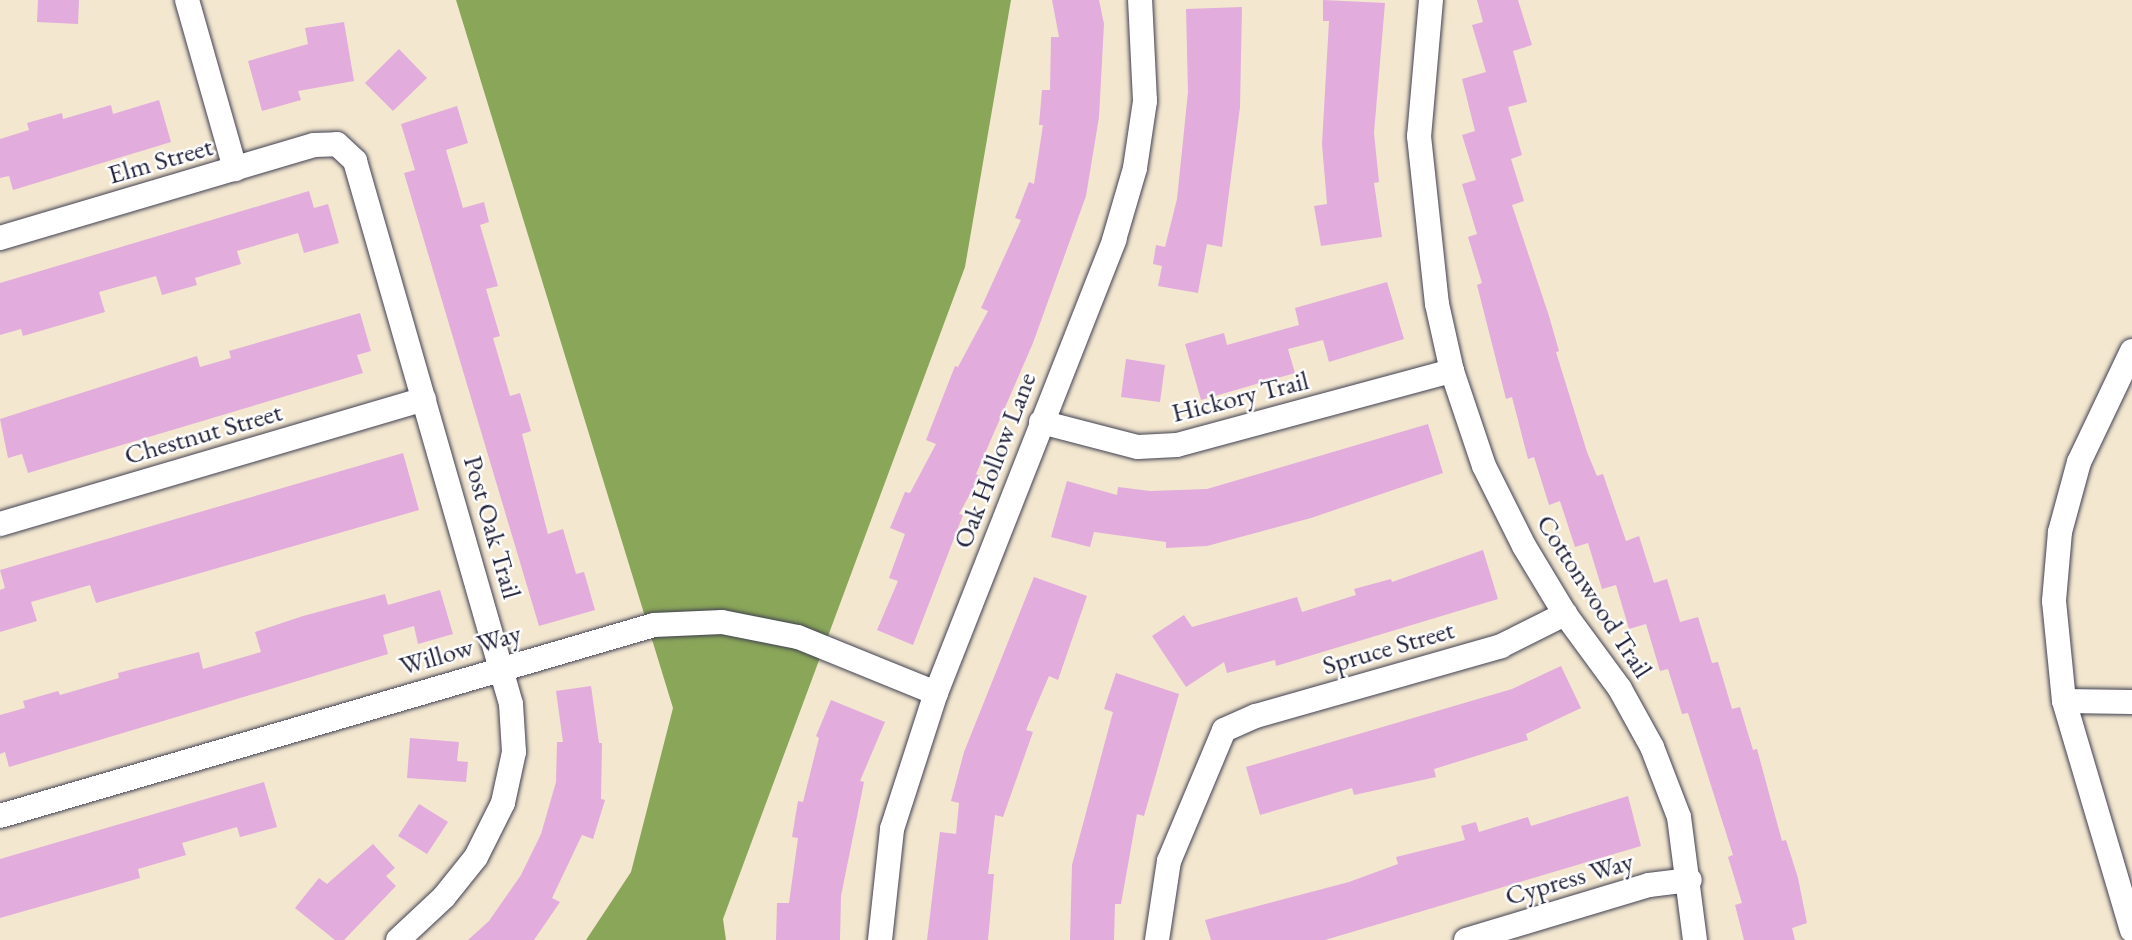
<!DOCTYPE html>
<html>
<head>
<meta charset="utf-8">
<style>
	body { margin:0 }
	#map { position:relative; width:2132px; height:940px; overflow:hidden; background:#f3e7d0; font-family:"EB Garamond",serif }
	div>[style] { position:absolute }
	.forest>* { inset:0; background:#8aa659 }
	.building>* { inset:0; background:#e2acdc }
	.roads { filter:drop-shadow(0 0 2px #414051) drop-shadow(0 0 2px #414051) }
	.minor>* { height:24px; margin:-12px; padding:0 12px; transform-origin:12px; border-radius:12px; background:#fff }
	span { translate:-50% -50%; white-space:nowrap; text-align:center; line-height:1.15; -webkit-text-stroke:5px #fff; paint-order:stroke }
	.street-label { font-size:27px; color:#22223b }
</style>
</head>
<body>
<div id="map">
	<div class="forest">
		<i style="clip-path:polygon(456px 0,1011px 0,965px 267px,723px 919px,726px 940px,586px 940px,631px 872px,673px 708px)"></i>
	</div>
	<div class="building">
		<i style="clip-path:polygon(38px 0,79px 0,78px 24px,37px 22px)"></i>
		<i style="clip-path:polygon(1052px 0,1099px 0,1104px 24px,1099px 117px,1086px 196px,1033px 343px,976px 474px,980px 476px,959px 514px,963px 515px,913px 645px,877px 630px,898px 581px,889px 578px,905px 534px,890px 528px,905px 492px,910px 493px,936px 444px,926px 440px,955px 366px,958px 367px,988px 311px,981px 308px,1021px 220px,1015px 218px,1029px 182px,1034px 184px,1043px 125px,1039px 125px,1042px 90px,1050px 90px,1051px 37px,1059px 37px)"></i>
		<i style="clip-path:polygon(1323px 0,1385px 3px,1374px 133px,1379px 182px,1374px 183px,1382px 237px,1321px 246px,1314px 206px,1327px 204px,1322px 144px,1329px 21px,1323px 21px)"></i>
		<i style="clip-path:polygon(1477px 0,1518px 0,1532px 45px,1513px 51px,1527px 102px,1508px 107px,1522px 155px,1511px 159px,1524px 201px,1512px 205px,1549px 316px,1559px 351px,1556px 352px,1587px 452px,1597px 476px,1603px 474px,1626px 541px,1639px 536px,1654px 583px,1667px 579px,1680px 622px,1698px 617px,1712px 663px,1718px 662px,1732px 709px,1740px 707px,1753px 750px,1757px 749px,1782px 841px,1786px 840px,1798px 878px,1807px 923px,1792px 928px,1795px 940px,1744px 940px,1735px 905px,1742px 903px,1728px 857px,1733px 855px,1688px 713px,1682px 714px,1668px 669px,1660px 671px,1646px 624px,1629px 629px,1616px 585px,1602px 589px,1588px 543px,1575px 547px,1560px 501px,1549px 505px,1534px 457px,1528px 459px,1512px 397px,1506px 399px,1477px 285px,1482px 283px,1468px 237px,1477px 234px,1462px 184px,1476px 180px,1462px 135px,1475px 131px,1462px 79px,1486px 72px,1472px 25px,1483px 22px)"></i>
		<i style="clip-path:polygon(1242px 7px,1240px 107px,1222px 247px,1207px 244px,1198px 293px,1158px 286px,1162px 266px,1153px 264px,1156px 245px,1165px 247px,1177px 199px,1188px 92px,1186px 9px)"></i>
		<i style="clip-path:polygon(344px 22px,354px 81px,298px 91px,301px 100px,262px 111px,248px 61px,308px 44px,305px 28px)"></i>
		<i style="clip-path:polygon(399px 49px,427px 78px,393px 111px,365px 83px)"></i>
		<i style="clip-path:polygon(159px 100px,171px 142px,13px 190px,9px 176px,0 178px,0 139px,29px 130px,27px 123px,62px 113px,63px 119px,111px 105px,113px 114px)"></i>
		<i style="clip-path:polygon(457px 106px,468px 143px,446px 150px,463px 208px,484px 202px,489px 222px,480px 225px,498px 286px,486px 289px,500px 336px,493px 338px,510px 396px,520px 393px,531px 431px,522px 434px,548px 534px,563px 529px,576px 574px,584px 572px,595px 610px,539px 626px,404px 173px,415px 170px,401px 124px)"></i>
		<i style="clip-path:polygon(309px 191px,314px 208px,328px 204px,339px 243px,304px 253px,298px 233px,237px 251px,241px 264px,195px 278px,197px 285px,162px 295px,156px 276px,99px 292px,105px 312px,23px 336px,21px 329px,0 335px,0 283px)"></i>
		<i style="clip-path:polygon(1387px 282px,1404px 339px,1329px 362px,1323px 340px,1288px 349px,1295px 373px,1201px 400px,1185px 344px,1224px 333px,1227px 345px,1299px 325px,1295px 308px)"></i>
		<i style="clip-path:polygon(360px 313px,371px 351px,357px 355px,363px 373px,28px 473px,22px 454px,8px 458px,0 419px,197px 356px,200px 367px,231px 358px,229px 351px)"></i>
		<i style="clip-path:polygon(1126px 359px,1165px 365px,1160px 402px,1121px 397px)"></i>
		<i style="clip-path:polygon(1428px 424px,1443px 473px,1311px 518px,1207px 546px,1166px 548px,1166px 542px,1094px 532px,1090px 547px,1051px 537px,1067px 481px,1117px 495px,1118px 487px,1150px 491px,1207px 489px)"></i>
		<i style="clip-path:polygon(403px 453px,419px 510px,96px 603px,90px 585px,31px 602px,37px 621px,0 632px,0 590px,5px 588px,0 570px)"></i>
		<i style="clip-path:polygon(1483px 550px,1498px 599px,1276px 666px,1275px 660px,1227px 673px,1224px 662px,1186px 687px,1152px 636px,1184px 615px,1192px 627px,1297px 597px,1302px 612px,1356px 595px,1354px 589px,1391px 579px,1392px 582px)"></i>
		<i style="clip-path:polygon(1034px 577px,1087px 596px,1058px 680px,1049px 676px,1026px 730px,1033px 732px,1003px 817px,995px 815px,988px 874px,994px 874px,988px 940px,927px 940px,940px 832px,956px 834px,959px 803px,951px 801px,964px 752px)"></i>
		<i style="clip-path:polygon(440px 590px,453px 634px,418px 644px,414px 626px,383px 635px,388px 654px,9px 767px,5px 752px,0 754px,0 715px,25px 708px,23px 701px,58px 691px,60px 695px,119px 678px,118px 673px,199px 652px,203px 669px,261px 652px,255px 632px,303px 616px,385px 594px,388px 605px)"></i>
		<i style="clip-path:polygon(1561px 666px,1581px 708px,1526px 734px,1528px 740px,1434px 769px,1436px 777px,1354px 795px,1352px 788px,1260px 815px,1246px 767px,1512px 689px)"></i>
		<i style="clip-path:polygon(1116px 673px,1179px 694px,1144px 816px,1137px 814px,1121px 904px,1115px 904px,1114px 940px,1070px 940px,1072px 865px,1113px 712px,1104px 709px)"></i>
		<i style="clip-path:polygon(591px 686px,599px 743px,602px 743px,601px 799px,605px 800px,593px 839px,582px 835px,552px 898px,560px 902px,534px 940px,468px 940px,489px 921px,521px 875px,541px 834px,556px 782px,557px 742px,563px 742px,556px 691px)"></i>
		<i style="clip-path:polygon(831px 700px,885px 722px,860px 781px,864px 782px,841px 896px,840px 940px,776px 940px,777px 903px,789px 903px,798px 838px,792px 837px,798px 801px,803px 802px,819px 738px,816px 736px)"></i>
		<i style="clip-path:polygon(410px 738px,459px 742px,457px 761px,468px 762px,466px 782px,407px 778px)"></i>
		<i style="clip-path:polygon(264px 782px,277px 827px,240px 837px,237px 827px,182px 843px,186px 855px,138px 869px,140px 878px,0 918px,0 859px)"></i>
		<i style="clip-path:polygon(1628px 796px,1641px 846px,1325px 940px,1211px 940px,1205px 920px,1349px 882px,1398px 864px,1396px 857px,1465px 840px,1461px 826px,1476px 822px,1479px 832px,1528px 817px,1531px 826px)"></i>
		<i style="clip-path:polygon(419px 804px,448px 822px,427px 854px,398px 836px)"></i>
		<i style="clip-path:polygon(373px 844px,395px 868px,386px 876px,396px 886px,344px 940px,335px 940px,295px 908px,319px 878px,327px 884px)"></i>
	</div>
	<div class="roads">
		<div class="minor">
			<i style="left:187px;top:0;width:176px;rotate:74.1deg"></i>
			<i style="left:1431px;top:0;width:137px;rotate:95deg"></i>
			<i style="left:1419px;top:136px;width:169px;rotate:83.9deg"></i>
			<i style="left:1437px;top:304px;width:69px;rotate:77.4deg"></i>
			<i style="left:1452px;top:371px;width:100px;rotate:71.4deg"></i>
			<i style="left:1484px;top:466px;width:89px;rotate:63.4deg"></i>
			<i style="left:1524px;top:546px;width:79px;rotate:58.9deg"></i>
			<i style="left:1565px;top:614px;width:93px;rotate:53.7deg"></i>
			<i style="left:1620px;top:689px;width:66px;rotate:61.1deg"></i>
			<i style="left:1652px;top:747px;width:75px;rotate:68.9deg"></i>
			<i style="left:1679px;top:817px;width:124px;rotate:82.6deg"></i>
			<i style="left:0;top:238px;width:327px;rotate:-16.5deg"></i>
			<i style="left:314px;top:145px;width:23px;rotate:-2deg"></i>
			<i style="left:337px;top:144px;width:25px;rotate:43deg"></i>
			<i style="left:355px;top:161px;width:565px;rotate:73.97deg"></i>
			<i style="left:511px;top:704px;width:48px;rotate:86.4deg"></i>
			<i style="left:514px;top:752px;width:52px;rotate:102.2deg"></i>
			<i style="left:503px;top:803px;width:60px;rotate:116.6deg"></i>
			<i style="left:476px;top:857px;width:51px;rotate:128.7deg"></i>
			<i style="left:444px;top:897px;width:63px;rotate:136.9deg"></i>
			<i style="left:2132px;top:351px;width:123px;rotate:115.5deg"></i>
			<i style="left:2079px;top:462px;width:73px;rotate:105.2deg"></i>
			<i style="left:2060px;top:532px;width:69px;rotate:95deg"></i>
			<i style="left:2054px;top:601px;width:100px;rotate:84.3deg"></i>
			<i style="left:2064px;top:701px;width:239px;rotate:73.5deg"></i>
			<i style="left:1041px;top:422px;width:100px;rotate:14.5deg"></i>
			<i style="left:1138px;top:447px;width:39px;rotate:-3deg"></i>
			<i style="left:1177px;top:445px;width:285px;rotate:-15.1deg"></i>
			<i style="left:0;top:524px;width:442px;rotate:-16.4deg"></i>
			<i style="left:2064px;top:701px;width:68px;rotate:0.8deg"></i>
			<i style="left:0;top:816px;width:681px;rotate:-16.28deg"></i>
			<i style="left:654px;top:625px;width:68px;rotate:-2.5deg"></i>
			<i style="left:722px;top:622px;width:77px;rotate:11.2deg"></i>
			<i style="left:798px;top:637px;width:149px;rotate:22.1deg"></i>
			<i style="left:880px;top:940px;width:112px;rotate:-83.8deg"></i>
			<i style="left:892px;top:829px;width:143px;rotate:-72.1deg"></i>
			<i style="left:936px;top:693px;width:487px;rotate:-68.5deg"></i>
			<i style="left:1114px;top:240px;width:75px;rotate:-73.7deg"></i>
			<i style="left:1135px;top:168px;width:68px;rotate:-81.5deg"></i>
			<i style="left:1145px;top:101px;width:101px;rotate:-92.8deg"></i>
			<i style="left:1157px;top:940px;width:80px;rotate:-81.4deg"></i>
			<i style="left:1169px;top:861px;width:142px;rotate:-67.2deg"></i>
			<i style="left:1224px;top:730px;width:35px;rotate:-24deg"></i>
			<i style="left:1256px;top:716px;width:255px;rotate:-15.9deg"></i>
			<i style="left:1501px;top:646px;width:72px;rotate:-26.6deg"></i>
			<i style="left:1466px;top:940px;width:191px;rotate:-16.7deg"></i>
			<i style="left:1649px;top:885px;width:41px;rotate:-7deg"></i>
		</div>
	</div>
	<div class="street-label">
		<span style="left:160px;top:160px;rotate:-16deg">Elm Street</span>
		<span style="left:1240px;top:396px;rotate:-14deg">Hickory Trail</span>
		<span style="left:203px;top:433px;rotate:-16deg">Chestnut Street</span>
		<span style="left:994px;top:460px;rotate:-69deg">Oak Hollow Lane</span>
		<span style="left:493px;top:527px;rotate:74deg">Post Oak Trail</span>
		<span style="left:1595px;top:596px;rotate:57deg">Cottonwood Trail</span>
		<span style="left:1388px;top:647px;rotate:-16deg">Spruce Street</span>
		<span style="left:460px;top:649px;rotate:-16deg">Willow Way</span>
		<span style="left:1569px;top:878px;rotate:-16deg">Cypress Way</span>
	</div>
</div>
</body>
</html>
